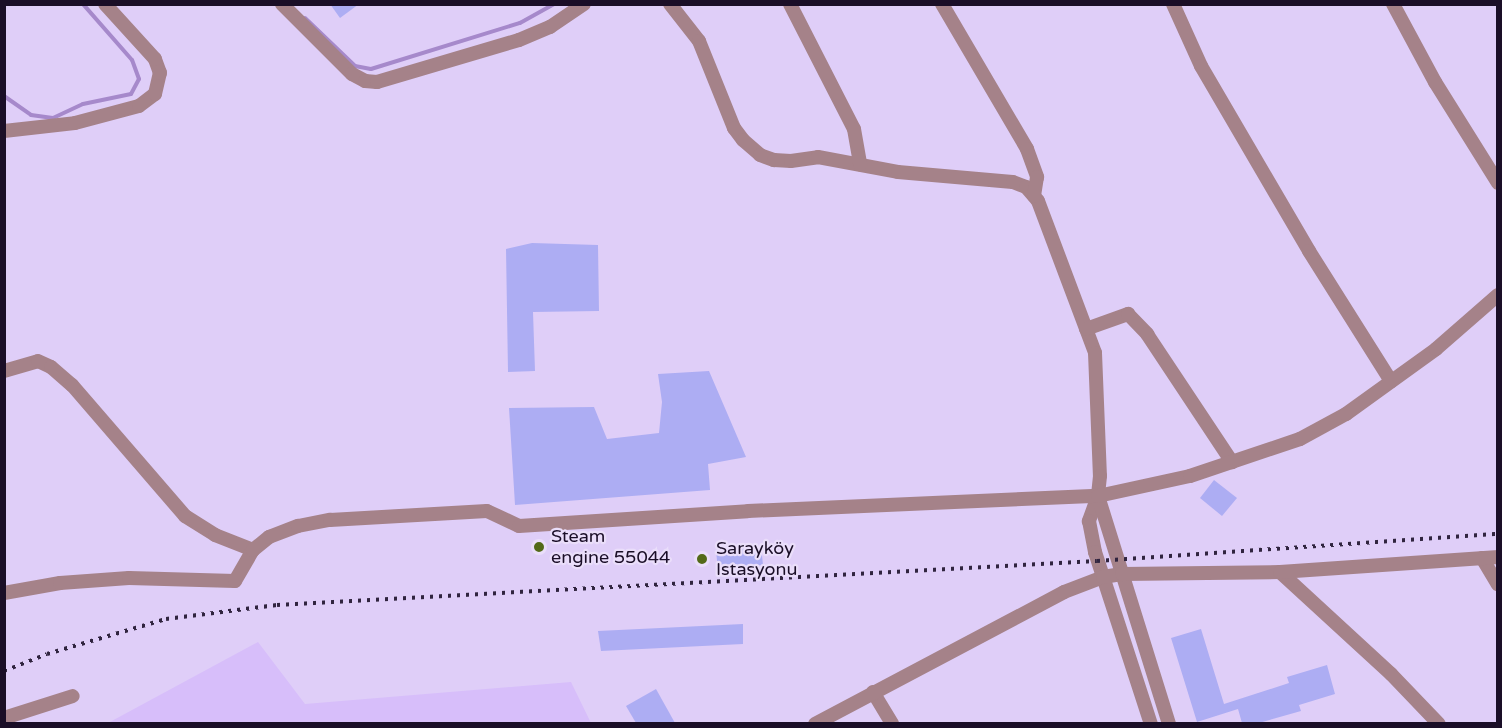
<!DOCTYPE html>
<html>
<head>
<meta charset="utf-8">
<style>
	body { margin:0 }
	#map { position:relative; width:1502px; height:728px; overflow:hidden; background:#dfcef8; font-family:"Varela Round",sans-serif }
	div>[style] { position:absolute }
	.built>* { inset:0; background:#d7befa }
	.stream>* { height:4px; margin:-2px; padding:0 2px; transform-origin:2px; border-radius:2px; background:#a689cb }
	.building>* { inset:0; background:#adadf3 }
	.minor>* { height:14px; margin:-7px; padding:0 7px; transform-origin:7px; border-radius:7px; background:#a58289 }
	.rail>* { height:4px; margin-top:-2px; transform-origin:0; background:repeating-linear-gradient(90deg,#30243f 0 3px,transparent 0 9px) }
	.dots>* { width:16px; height:16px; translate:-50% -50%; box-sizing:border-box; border:3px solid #eadefa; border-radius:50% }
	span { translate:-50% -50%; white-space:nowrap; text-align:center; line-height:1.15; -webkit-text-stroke:4.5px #eadefa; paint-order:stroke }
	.poi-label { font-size:18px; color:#1a0e27 }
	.left { translate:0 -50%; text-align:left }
	.frame { position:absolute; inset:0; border:6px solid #1a0e27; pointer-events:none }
</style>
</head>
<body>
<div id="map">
	<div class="built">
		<i style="clip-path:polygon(258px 642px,305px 704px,571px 682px,591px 723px,108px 723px)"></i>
	</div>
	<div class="stream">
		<i style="left:305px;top:18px;width:69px;rotate:43.8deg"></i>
		<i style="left:355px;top:66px;width:16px;rotate:11deg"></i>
		<i style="left:371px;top:69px;width:156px;rotate:-17.2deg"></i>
		<i style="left:520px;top:23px;width:39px;rotate:-29deg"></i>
		<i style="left:4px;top:96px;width:33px;rotate:35deg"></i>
		<i style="left:31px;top:115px;width:22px;rotate:8deg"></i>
		<i style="left:53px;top:118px;width:33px;rotate:-25deg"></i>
		<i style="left:83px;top:104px;width:49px;rotate:-11.8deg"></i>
		<i style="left:131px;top:94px;width:17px;rotate:-62deg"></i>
		<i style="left:139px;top:79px;width:20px;rotate:-110deg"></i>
		<i style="left:132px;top:60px;width:74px;rotate:-131.2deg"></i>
	</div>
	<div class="building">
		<i style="clip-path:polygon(330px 4px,359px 4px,340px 18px)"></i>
		<i style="clip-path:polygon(532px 243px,598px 245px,599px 311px,533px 312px,535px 371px,508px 372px,506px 249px)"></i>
		<i style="clip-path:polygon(709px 371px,746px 457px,708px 464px,710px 490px,515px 505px,509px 408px,594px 407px,607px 439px,659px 433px,662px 402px,658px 374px)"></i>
		<i style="clip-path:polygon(1214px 480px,1237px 498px,1222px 516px,1200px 498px)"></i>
		<i style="clip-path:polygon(761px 546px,763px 565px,718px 569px,716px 551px)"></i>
		<i style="clip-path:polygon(743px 624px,743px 644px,601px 651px,598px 631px)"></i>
		<i style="clip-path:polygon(1201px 629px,1224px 704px,1289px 683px,1287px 677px,1327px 665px,1335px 694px,1299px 705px,1301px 711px,1259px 723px,1242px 723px,1238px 709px,1197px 722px,1171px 638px)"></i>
		<i style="clip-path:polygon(656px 689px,675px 723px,636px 723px,626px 706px)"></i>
	</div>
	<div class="minor">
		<i style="left:282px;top:4px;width:99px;rotate:45deg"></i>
		<i style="left:352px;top:74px;width:15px;rotate:28deg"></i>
		<i style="left:365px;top:81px;width:12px;rotate:5deg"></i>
		<i style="left:377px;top:82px;width:148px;rotate:-16.5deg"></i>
		<i style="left:519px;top:40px;width:34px;rotate:-23deg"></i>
		<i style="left:550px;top:27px;width:41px;rotate:-34.1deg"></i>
		<i style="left:670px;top:4px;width:47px;rotate:51.9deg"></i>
		<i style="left:699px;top:41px;width:94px;rotate:68.1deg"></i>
		<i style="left:734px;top:128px;width:15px;rotate:53deg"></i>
		<i style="left:743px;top:140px;width:23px;rotate:41deg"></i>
		<i style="left:760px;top:155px;width:15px;rotate:20deg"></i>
		<i style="left:774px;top:160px;width:17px;rotate:3deg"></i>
		<i style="left:791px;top:161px;width:27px;rotate:-8deg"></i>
		<i style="left:818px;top:157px;width:81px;rotate:10.6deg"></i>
		<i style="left:898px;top:172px;width:115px;rotate:5deg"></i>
		<i style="left:1013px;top:182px;width:14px;rotate:21deg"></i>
		<i style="left:1026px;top:187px;width:18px;rotate:49deg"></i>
		<i style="left:1038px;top:201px;width:162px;rotate:69.4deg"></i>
		<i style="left:1095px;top:353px;width:123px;rotate:87.7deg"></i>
		<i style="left:1100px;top:476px;width:20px;rotate:96deg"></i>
		<i style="left:1098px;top:496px;width:27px;rotate:110deg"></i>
		<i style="left:1089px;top:521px;width:32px;rotate:79deg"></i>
		<i style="left:1095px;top:552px;width:181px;rotate:72deg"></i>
		<i style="left:790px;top:4px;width:140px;rotate:62.9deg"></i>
		<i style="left:854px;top:129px;width:36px;rotate:80deg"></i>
		<i style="left:942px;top:4px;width:168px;rotate:59.6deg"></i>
		<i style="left:1027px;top:149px;width:30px;rotate:70deg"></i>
		<i style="left:1037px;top:177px;width:19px;rotate:99deg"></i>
		<i style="left:1173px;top:4px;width:68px;rotate:65.7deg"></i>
		<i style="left:1201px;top:66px;width:214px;rotate:59.7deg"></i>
		<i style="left:1309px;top:251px;width:154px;rotate:57.8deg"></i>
		<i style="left:1393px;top:4px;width:89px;rotate:61.7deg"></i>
		<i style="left:1435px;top:82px;width:119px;rotate:58deg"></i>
		<i style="left:4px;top:131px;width:71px;rotate:-6.4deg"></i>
		<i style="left:75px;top:123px;width:66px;rotate:-14.9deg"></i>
		<i style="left:139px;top:106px;width:20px;rotate:-37deg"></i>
		<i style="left:155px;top:94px;width:22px;rotate:-77deg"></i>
		<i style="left:160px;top:73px;width:15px;rotate:-110deg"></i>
		<i style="left:155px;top:59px;width:74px;rotate:-132.3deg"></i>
		<i style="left:1086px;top:329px;width:45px;rotate:-19.7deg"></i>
		<i style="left:1128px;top:314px;width:28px;rotate:46deg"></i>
		<i style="left:1147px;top:334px;width:154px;rotate:56.4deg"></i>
		<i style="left:4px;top:371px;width:35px;rotate:-16deg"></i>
		<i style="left:38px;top:361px;width:14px;rotate:25deg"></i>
		<i style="left:51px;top:367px;width:28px;rotate:41deg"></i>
		<i style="left:72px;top:385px;width:173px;rotate:49.2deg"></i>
		<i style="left:185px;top:516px;width:36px;rotate:32deg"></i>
		<i style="left:215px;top:535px;width:41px;rotate:21.5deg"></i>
		<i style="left:1098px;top:496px;width:239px;rotate:72.7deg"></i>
		<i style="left:1482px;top:558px;width:31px;rotate:59deg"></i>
		<i style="left:1280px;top:572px;width:151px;rotate:42.6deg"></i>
		<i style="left:1391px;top:674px;width:69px;rotate:46.2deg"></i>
		<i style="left:4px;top:593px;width:57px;rotate:-10.1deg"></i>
		<i style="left:60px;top:583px;width:69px;rotate:-4.1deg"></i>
		<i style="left:129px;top:578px;width:106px;rotate:1.6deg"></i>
		<i style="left:235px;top:581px;width:36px;rotate:-60deg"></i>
		<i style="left:253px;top:550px;width:21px;rotate:-39deg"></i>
		<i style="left:269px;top:537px;width:31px;rotate:-21deg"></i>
		<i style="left:298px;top:526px;width:33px;rotate:-11deg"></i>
		<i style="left:330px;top:520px;width:157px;rotate:-3.3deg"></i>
		<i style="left:487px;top:511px;width:35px;rotate:25deg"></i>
		<i style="left:519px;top:526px;width:229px;rotate:-3.7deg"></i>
		<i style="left:748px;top:511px;width:350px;rotate:-2.5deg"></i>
		<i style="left:1098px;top:496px;width:94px;rotate:-12.3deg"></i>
		<i style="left:1190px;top:476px;width:116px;rotate:-18.6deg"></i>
		<i style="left:1300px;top:439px;width:52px;rotate:-28.5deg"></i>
		<i style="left:1346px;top:414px;width:111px;rotate:-35.8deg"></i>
		<i style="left:1436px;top:349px;width:82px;rotate:-41.1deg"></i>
		<i style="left:873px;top:692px;width:37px;rotate:59deg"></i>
		<i style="left:4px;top:718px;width:72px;rotate:-17.7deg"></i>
		<i style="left:815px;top:724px;width:282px;rotate:-27.9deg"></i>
		<i style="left:1064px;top:592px;width:42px;rotate:-21deg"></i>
		<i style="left:1103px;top:577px;width:19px;rotate:-9deg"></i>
		<i style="left:1122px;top:574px;width:158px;rotate:-0.7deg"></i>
		<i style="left:1280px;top:572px;width:219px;rotate:-3.9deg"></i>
	</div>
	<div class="rail">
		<i style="left:4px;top:671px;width:46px;rotate:-21.6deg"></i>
		<i style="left:47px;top:654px;width:124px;rotate:-16.4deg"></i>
		<i style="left:166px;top:619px;width:112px;rotate:-7.2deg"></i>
		<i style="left:277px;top:605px;width:821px;rotate:-3.07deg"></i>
		<i style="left:1097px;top:561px;width:402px;rotate:-3.9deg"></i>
	</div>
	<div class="dots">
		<i style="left:539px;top:547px;background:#536918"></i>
		<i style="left:702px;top:559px;background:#536918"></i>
	</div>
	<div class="poi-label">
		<span class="left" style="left:551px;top:547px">Steam<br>engine 55044</span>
		<span class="left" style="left:716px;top:559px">Sarayköy<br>Istasyonu</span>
	</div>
	<div class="frame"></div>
</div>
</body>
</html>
